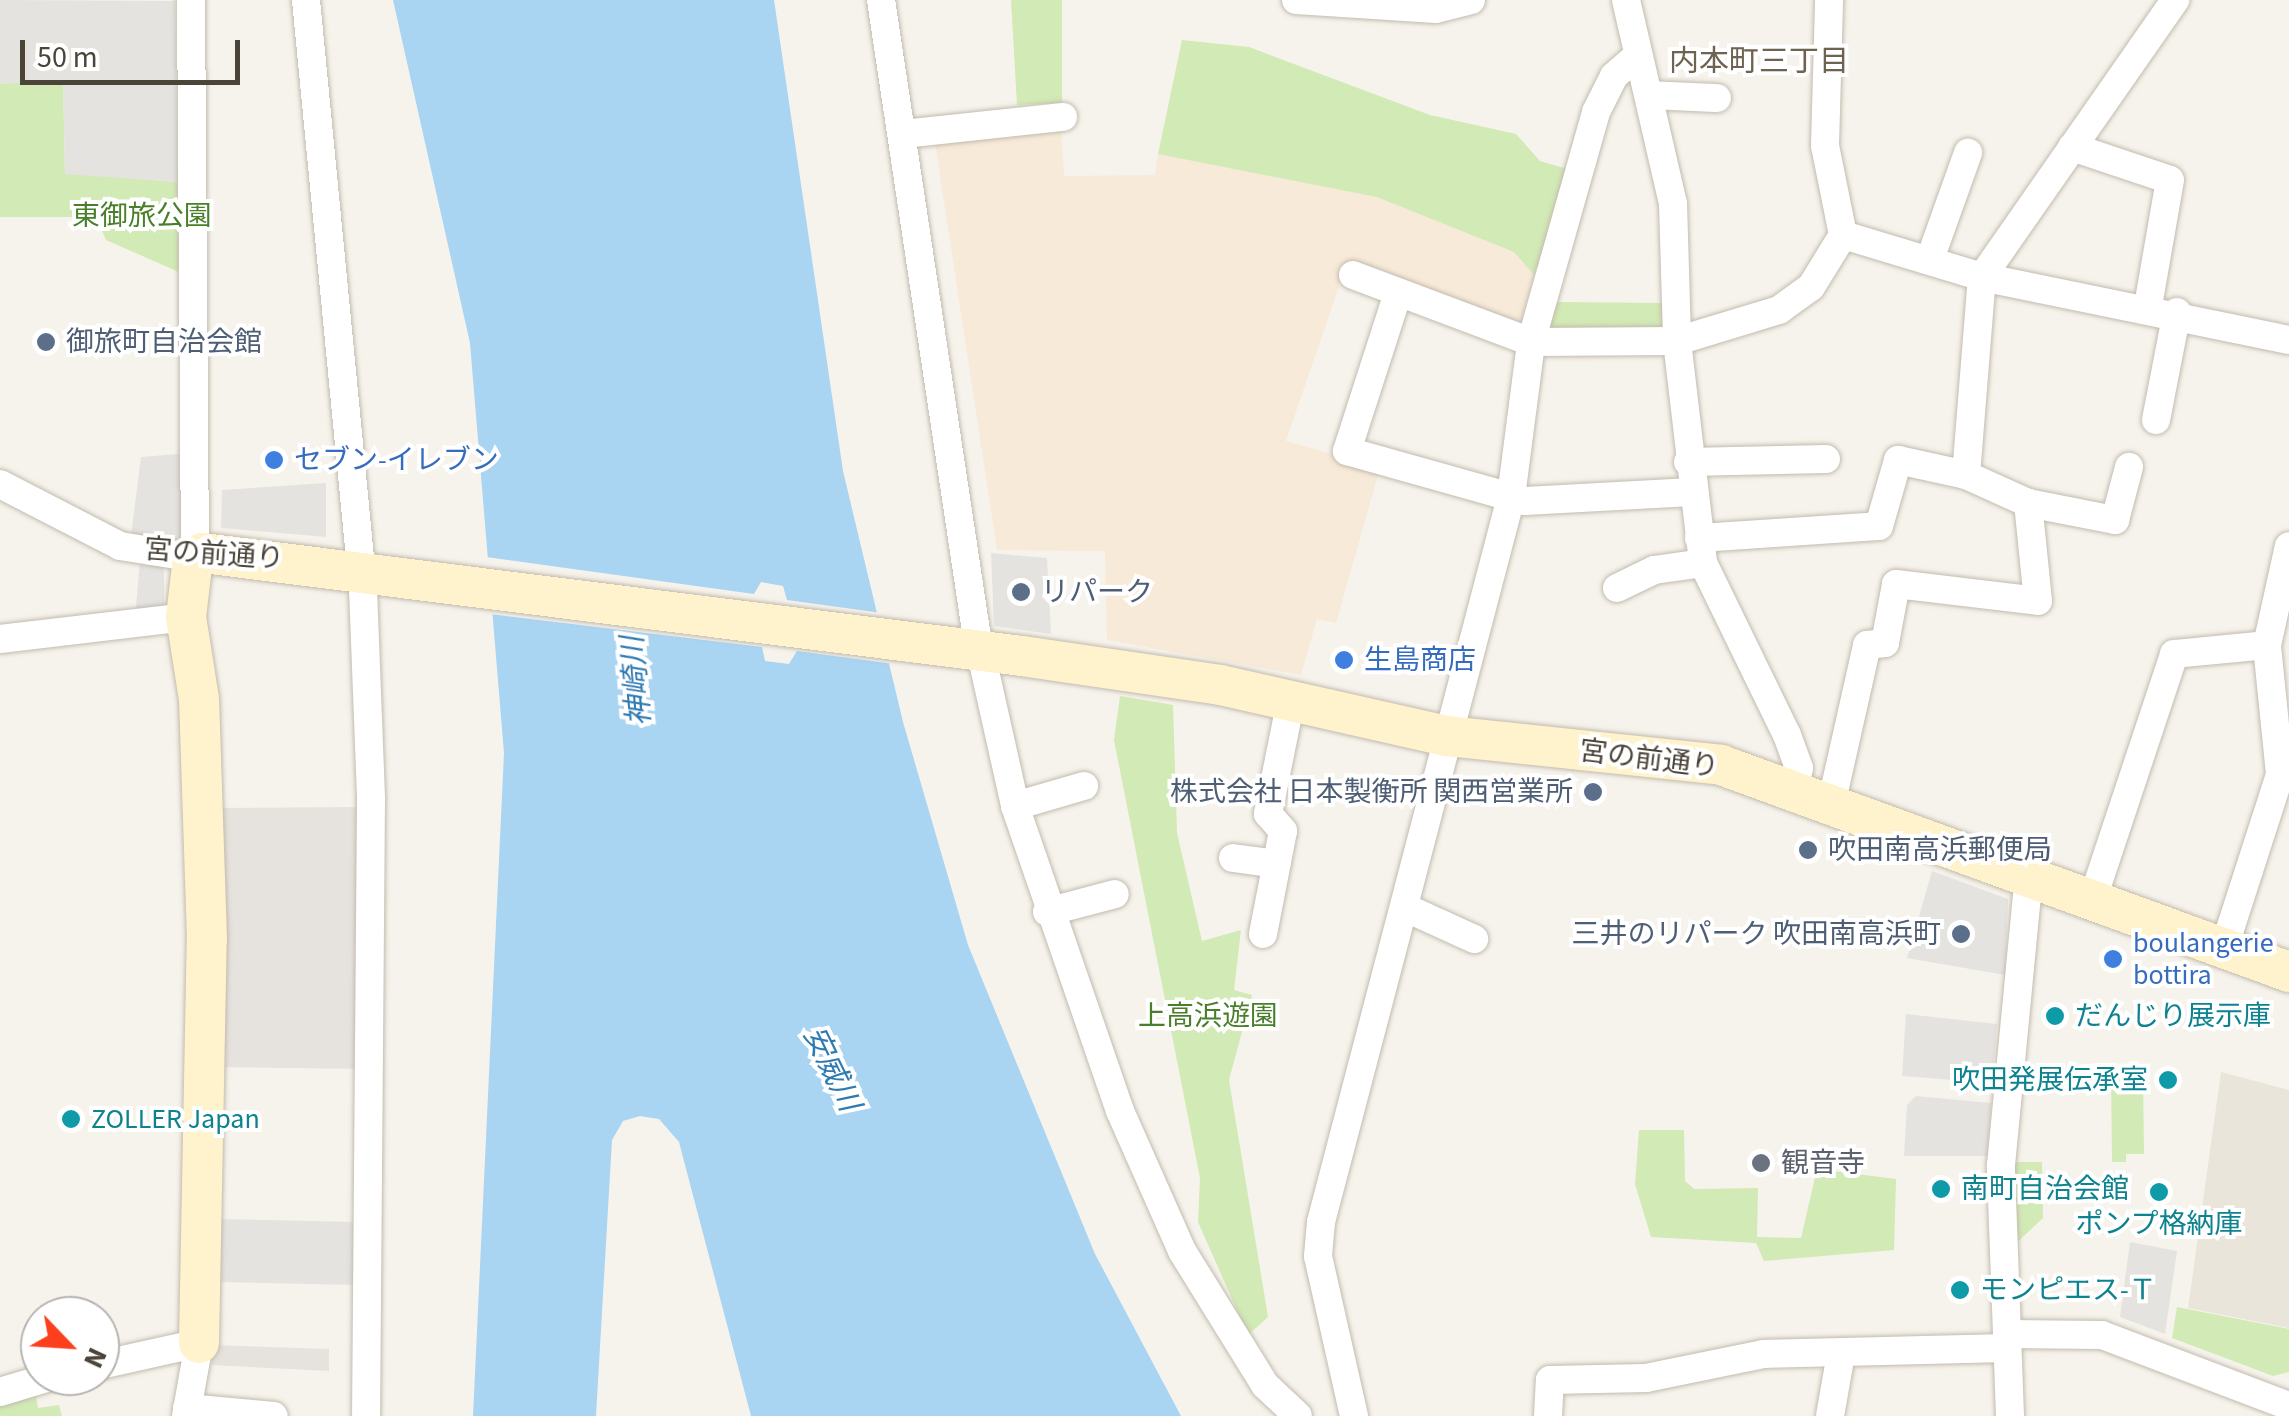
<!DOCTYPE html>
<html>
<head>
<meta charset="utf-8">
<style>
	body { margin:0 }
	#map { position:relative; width:2289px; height:1416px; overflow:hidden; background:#f6f3ec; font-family:"Source Sans 3","Noto Sans JP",sans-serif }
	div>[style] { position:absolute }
	.residential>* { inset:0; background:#eae5da }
	.commercial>* { inset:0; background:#f7ead8 }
	.industrial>* { inset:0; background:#e6e2dd }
	.green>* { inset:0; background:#d2eab5 }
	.parking>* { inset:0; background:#e5e3e0 }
	.water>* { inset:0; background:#a9d4f2 }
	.pier>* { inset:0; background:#f6f3ec }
	.roads { filter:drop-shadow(0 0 2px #c2bbae) drop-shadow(0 0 2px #c2bbae) }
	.street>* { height:28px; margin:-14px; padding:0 14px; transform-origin:14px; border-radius:14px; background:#fff }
	.secondary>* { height:40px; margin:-20px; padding:0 20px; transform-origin:20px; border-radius:20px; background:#fff3cd }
	.dots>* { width:28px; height:28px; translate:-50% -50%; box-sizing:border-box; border:5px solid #fff; border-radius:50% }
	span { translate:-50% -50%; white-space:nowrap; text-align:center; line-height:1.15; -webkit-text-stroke:8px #fff; paint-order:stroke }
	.park-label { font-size:28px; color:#4a7f2a }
	.service-label { font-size:28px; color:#4e5e75 }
	.left { translate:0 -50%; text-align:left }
	.right { translate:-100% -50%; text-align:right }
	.shop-label { font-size:28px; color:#366cbe }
	.street-label { font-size:28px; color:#4b4439 }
	.culture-label { font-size:28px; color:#0d838f }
	.worship-label { font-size:28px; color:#5b616d }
	.neighbourhood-label { font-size:30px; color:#6e6250 }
	.water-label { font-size:30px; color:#2e7ab2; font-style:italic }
	.north { position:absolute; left:20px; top:1296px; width:100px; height:100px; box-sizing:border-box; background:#fff; border:2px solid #b7b4b0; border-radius:50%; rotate:115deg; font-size:28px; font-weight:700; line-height:40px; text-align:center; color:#4b4439 }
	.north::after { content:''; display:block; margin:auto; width:35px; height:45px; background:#fc3f1d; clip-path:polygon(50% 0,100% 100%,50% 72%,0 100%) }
	.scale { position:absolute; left:20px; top:40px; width:220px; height:45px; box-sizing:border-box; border:5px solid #4b4439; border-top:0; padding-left:12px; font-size:30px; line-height:35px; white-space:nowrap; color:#4b4439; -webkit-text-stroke:8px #fff; paint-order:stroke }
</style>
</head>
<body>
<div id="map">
	<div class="residential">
		<i style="clip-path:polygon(2221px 1072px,2289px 1090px,2289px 1328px,2188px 1308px)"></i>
	</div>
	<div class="commercial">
		<i style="clip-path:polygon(1061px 129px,1064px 176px,1155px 175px,1158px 154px,1377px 196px,1514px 252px,1534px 275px,1519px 331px,1346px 266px,1286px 441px,1380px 468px,1336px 623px,1317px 619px,1301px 675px,1107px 640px,1105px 551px,997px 550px,935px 143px)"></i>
	</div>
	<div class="industrial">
		<i style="clip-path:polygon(360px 807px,359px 1069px,218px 1067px,216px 808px)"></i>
		<i style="clip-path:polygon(212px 1345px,329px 1349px,329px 1371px,212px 1365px)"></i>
	</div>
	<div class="green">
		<i style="clip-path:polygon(1011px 0,1062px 0,1062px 103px,1017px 105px)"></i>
		<i style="clip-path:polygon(1182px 40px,1249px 47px,1430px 115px,1516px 134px,1540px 161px,1571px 170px,1534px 275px,1514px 252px,1377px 197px,1158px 154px)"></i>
		<i style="clip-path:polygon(63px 79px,65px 173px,178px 182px,181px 273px,106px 240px,96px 217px,0 217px,0 84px)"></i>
		<i style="clip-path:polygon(1555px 302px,1665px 303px,1669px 335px,1546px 334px)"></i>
		<i style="clip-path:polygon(1120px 696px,1173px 705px,1177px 833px,1202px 941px,1241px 930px,1234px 990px,1252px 995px,1229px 1080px,1268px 1317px,1248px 1335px,1198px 1222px,1200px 1178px,1114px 740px)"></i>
		<i style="clip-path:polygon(2111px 1074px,2143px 1074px,2144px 1154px,2126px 1154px,2126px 1162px,2112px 1162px)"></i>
		<i style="clip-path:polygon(1639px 1130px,1684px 1130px,1685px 1181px,1694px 1189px,1758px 1188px,1757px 1237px,1801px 1238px,1817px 1169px,1896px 1179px,1894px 1250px,1764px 1261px,1756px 1243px,1651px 1237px,1635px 1184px)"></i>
		<i style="clip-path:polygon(2013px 1162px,2042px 1162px,2043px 1218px,2014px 1245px)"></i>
		<i style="clip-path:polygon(2177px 1307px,2289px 1329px,2289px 1372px,2273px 1376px,2172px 1338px)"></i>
		<i style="clip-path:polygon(35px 1391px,38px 1408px,59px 1405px,62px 1416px,0 1416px,0 1402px)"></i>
	</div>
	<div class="parking">
		<i style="clip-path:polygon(0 0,175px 1px,178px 182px,65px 174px,63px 80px,0 84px)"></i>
		<i style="clip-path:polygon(190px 453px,185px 533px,175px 545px,131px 536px,141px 457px)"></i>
		<i style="clip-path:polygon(326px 483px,326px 537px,221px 528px,222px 490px)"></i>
		<i style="clip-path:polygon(991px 553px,1047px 558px,1051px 634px,994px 626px)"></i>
		<i style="clip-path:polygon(140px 561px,164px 565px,164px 613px,135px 617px)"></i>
		<i style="clip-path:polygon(1932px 871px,2008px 899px,2005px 975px,1907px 958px)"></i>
		<i style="clip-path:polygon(1906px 1014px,1997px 1024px,1992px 1083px,1902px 1076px)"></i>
		<i style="clip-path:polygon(1916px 1096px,1991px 1103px,1988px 1156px,1904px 1156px,1907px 1105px)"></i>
		<i style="clip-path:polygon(217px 1219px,356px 1222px,355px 1285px,216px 1282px)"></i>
		<i style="clip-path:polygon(2130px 1242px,2177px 1251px,2165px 1334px,2120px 1317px)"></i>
	</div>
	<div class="water">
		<i style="clip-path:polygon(393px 0,774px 0,843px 471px,903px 722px,968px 945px,1095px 1254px,1181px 1416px,751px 1416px,679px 1142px,659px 1119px,640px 1116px,623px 1121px,612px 1140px,596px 1416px,473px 1416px,504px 753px,470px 343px)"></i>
	</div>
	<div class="pier">
		<i style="clip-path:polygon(486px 557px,754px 594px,761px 582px,783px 586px,787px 600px,882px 613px,894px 664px,797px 651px,789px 664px,765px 661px,762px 647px,490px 614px)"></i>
	</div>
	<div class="roads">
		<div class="street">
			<i style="left:306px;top:0;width:592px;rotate:84.47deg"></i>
			<i style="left:363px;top:589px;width:210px;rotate:87.8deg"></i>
			<i style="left:371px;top:799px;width:617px;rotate:90.46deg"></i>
			<i style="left:881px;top:0;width:638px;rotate:81.44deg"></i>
			<i style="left:976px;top:631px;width:179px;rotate:77.4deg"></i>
			<i style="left:1015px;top:806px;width:323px;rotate:71deg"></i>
			<i style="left:1120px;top:1111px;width:153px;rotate:66.1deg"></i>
			<i style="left:1182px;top:1251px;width:158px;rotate:58.2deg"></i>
			<i style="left:1265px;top:1385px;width:45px;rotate:43.2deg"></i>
			<i style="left:1296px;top:0;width:140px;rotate:3.7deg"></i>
			<i style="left:1436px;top:9px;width:36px;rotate:-14deg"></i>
			<i style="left:1626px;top:0;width:208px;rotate:77deg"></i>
			<i style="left:1673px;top:203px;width:138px;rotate:88.3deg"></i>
			<i style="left:1677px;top:341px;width:224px;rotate:83.3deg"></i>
			<i style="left:1703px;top:563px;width:191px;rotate:64deg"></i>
			<i style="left:1787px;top:735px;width:35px;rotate:70deg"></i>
			<i style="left:1799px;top:768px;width:24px;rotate:102deg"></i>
			<i style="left:1650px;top:95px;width:67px;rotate:2.6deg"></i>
			<i style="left:903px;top:134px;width:161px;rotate:-6.1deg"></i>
			<i style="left:2072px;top:147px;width:103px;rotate:18.6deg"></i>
			<i style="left:2170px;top:180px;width:128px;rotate:99.9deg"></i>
			<i style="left:1843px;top:235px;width:145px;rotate:16.8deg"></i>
			<i style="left:1982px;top:277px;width:313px;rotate:11.6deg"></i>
			<i style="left:1930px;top:259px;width:113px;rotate:-70.3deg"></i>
			<i style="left:1353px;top:275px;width:190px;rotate:20.6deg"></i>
			<i style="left:1531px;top:342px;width:146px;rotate:-0.4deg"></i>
			<i style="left:1677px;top:341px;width:107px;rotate:-16.9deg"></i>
			<i style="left:1779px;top:310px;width:39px;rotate:-36deg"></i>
			<i style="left:1811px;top:287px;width:61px;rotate:-58.4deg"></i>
			<i style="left:1843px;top:235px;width:91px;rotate:-101.4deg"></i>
			<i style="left:1825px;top:146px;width:146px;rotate:-88.4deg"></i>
			<i style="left:1398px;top:293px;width:166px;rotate:107.9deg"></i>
			<i style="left:1347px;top:451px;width:185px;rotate:15.7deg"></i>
			<i style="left:1525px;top:501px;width:167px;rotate:-3.1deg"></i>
			<i style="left:2156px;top:420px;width:110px;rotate:-79deg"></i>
			<i style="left:1688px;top:462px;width:138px;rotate:-1.2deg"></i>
			<i style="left:0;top:484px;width:135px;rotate:27.3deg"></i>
			<i style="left:120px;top:546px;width:76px;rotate:9.1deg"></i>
			<i style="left:195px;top:558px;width:558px;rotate:-90.41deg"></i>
			<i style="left:2028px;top:503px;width:89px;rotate:11.1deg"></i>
			<i style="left:2115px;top:520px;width:55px;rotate:-75.2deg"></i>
			<i style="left:1699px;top:538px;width:180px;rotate:-3.8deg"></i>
			<i style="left:1879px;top:526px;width:69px;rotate:-73.9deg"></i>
			<i style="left:1898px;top:460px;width:70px;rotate:12.4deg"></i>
			<i style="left:1617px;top:588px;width:41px;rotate:-25.9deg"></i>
			<i style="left:1654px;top:570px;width:49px;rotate:-8.1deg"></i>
			<i style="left:0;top:639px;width:187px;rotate:-6.7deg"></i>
			<i style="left:1831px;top:805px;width:164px;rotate:-77.3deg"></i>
			<i style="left:1867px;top:645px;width:18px;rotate:-6deg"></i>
			<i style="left:1885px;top:643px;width:60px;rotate:-79.4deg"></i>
			<i style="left:1896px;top:584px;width:143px;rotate:6.8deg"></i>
			<i style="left:2038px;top:601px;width:99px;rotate:-95.8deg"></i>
			<i style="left:2028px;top:503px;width:68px;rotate:-155.7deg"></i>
			<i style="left:1966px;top:475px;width:199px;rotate:-85.4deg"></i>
			<i style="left:1982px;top:277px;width:338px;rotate:-55.1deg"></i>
			<i style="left:1015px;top:806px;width:72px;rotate:-16.2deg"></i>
			<i style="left:1233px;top:858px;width:44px;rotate:7.8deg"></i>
			<i style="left:2092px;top:901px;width:260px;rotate:-71.6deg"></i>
			<i style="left:2174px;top:654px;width:93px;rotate:-5.5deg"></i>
			<i style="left:1406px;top:908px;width:75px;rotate:24.5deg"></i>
			<i style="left:1047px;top:912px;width:70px;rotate:-14.8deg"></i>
			<i style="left:1263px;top:934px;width:105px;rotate:-79deg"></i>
			<i style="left:1283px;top:831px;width:23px;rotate:-131deg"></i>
			<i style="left:1268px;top:814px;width:116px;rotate:-78.6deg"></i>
			<i style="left:2223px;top:951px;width:186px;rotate:-72.1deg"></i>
			<i style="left:2280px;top:774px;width:130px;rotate:-95.8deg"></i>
			<i style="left:2267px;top:645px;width:101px;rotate:-77.5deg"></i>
			<i style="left:2007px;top:1334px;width:95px;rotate:0.6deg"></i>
			<i style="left:2102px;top:1335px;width:200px;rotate:20.8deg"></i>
			<i style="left:100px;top:1365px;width:101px;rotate:-12.5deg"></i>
			<i style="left:199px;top:1343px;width:74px;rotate:100.1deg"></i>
			<i style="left:0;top:1392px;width:55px;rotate:-16.8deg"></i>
			<i style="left:187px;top:1408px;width:87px;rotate:5.3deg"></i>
			<i style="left:1354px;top:1416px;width:164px;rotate:-102.7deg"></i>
			<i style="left:1318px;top:1256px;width:34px;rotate:-85deg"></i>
			<i style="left:1321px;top:1222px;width:749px;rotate:-75.31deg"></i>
			<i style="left:1511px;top:497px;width:156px;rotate:-82.6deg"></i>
			<i style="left:1531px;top:342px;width:239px;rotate:-74.2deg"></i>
			<i style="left:1596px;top:112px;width:40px;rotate:-63.4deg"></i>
			<i style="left:1614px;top:76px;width:32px;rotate:-41deg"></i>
			<i style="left:1548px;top:1416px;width:36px;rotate:-87deg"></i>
			<i style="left:1550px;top:1380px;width:96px;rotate:-1.2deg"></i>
			<i style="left:1646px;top:1378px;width:120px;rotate:-11.5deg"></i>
			<i style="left:1764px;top:1354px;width:239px;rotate:-1.4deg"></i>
			<i style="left:1830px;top:1416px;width:58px;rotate:-80deg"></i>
			<i style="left:2010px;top:1416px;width:251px;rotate:-92.1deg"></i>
			<i style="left:2001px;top:1165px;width:290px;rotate:-84.5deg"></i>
		</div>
		<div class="secondary">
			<i style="left:199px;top:1343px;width:404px;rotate:-88.9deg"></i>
			<i style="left:207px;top:939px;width:240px;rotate:-91.9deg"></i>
			<i style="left:199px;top:699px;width:83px;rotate:-99deg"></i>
			<i style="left:186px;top:617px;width:51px;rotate:-83.3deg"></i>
			<i style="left:192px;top:566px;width:17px;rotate:-50deg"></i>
			<i style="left:203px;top:553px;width:825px;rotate:7.17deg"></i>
			<i style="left:1022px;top:656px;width:200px;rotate:8.3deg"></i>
			<i style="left:1220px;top:685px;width:233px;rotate:12.7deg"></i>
			<i style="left:1447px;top:736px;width:276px;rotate:6deg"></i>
			<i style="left:1721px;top:765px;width:605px;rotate:20.02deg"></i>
		</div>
	</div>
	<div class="dots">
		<i style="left:46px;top:342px;background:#5c6f8a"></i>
		<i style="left:274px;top:460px;background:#3f7fe0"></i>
		<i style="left:1021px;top:592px;background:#5c6f8a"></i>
		<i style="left:1344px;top:660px;background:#3f7fe0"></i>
		<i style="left:1593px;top:792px;background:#5c6f8a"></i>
		<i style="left:1808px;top:850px;background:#5c6f8a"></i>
		<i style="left:1961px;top:934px;background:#5c6f8a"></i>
		<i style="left:2113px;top:959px;background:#3f7fe0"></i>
		<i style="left:2055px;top:1016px;background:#0f9aa8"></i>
		<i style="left:2168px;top:1080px;background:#0f9aa8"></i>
		<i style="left:71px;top:1119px;background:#0f9aa8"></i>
		<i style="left:1761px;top:1163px;background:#6b7280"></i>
		<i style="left:1941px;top:1189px;background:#0f9aa8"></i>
		<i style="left:2159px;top:1192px;background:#0f9aa8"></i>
		<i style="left:1960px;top:1290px;background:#0f9aa8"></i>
	</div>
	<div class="park-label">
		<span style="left:142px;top:216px">東御旅公園</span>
		<span style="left:1208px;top:1016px">上高浜遊園</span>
	</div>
	<div class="service-label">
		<span class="left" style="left:66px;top:342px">御旅町自治会館</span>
		<span class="left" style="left:1041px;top:592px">リパーク</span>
		<span class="right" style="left:1573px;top:792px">株式会社 日本製衡所 関西営業所</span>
		<span class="left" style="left:1828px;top:850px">吹田南高浜郵便局</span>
		<span class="right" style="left:1941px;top:934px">三井のリパーク 吹田南高浜町</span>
	</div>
	<div class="shop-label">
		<span class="left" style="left:294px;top:460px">セブン-イレブン</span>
		<span class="left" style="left:1364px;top:660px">生島商店</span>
		<span class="left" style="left:2133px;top:959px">boulangerie<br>bottira</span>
	</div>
	<div class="street-label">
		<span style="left:214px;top:554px;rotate:4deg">宮の前通り</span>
		<span style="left:1649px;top:759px;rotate:7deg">宮の前通り</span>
	</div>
	<div class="culture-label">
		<span class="left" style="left:2075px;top:1016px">だんじり展示庫</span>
		<span class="right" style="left:2148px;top:1080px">吹田発展伝承室</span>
		<span class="left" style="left:91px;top:1119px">ZOLLER Japan</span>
		<span class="left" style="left:1961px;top:1189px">南町自治会館</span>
		<span style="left:2159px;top:1224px">ポンプ格納庫</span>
		<span class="left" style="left:1980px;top:1290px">モンピエス-Ｔ</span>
	</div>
	<div class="worship-label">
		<span class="left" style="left:1781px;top:1163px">観音寺</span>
	</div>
	<div class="neighbourhood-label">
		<span style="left:1759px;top:62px">内本町三丁目</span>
	</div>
	<div class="water-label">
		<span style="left:637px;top:681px;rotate:-95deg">神崎川</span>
		<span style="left:831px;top:1069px;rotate:64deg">安威川</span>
	</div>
	<div class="north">N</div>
	<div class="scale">50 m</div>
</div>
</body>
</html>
